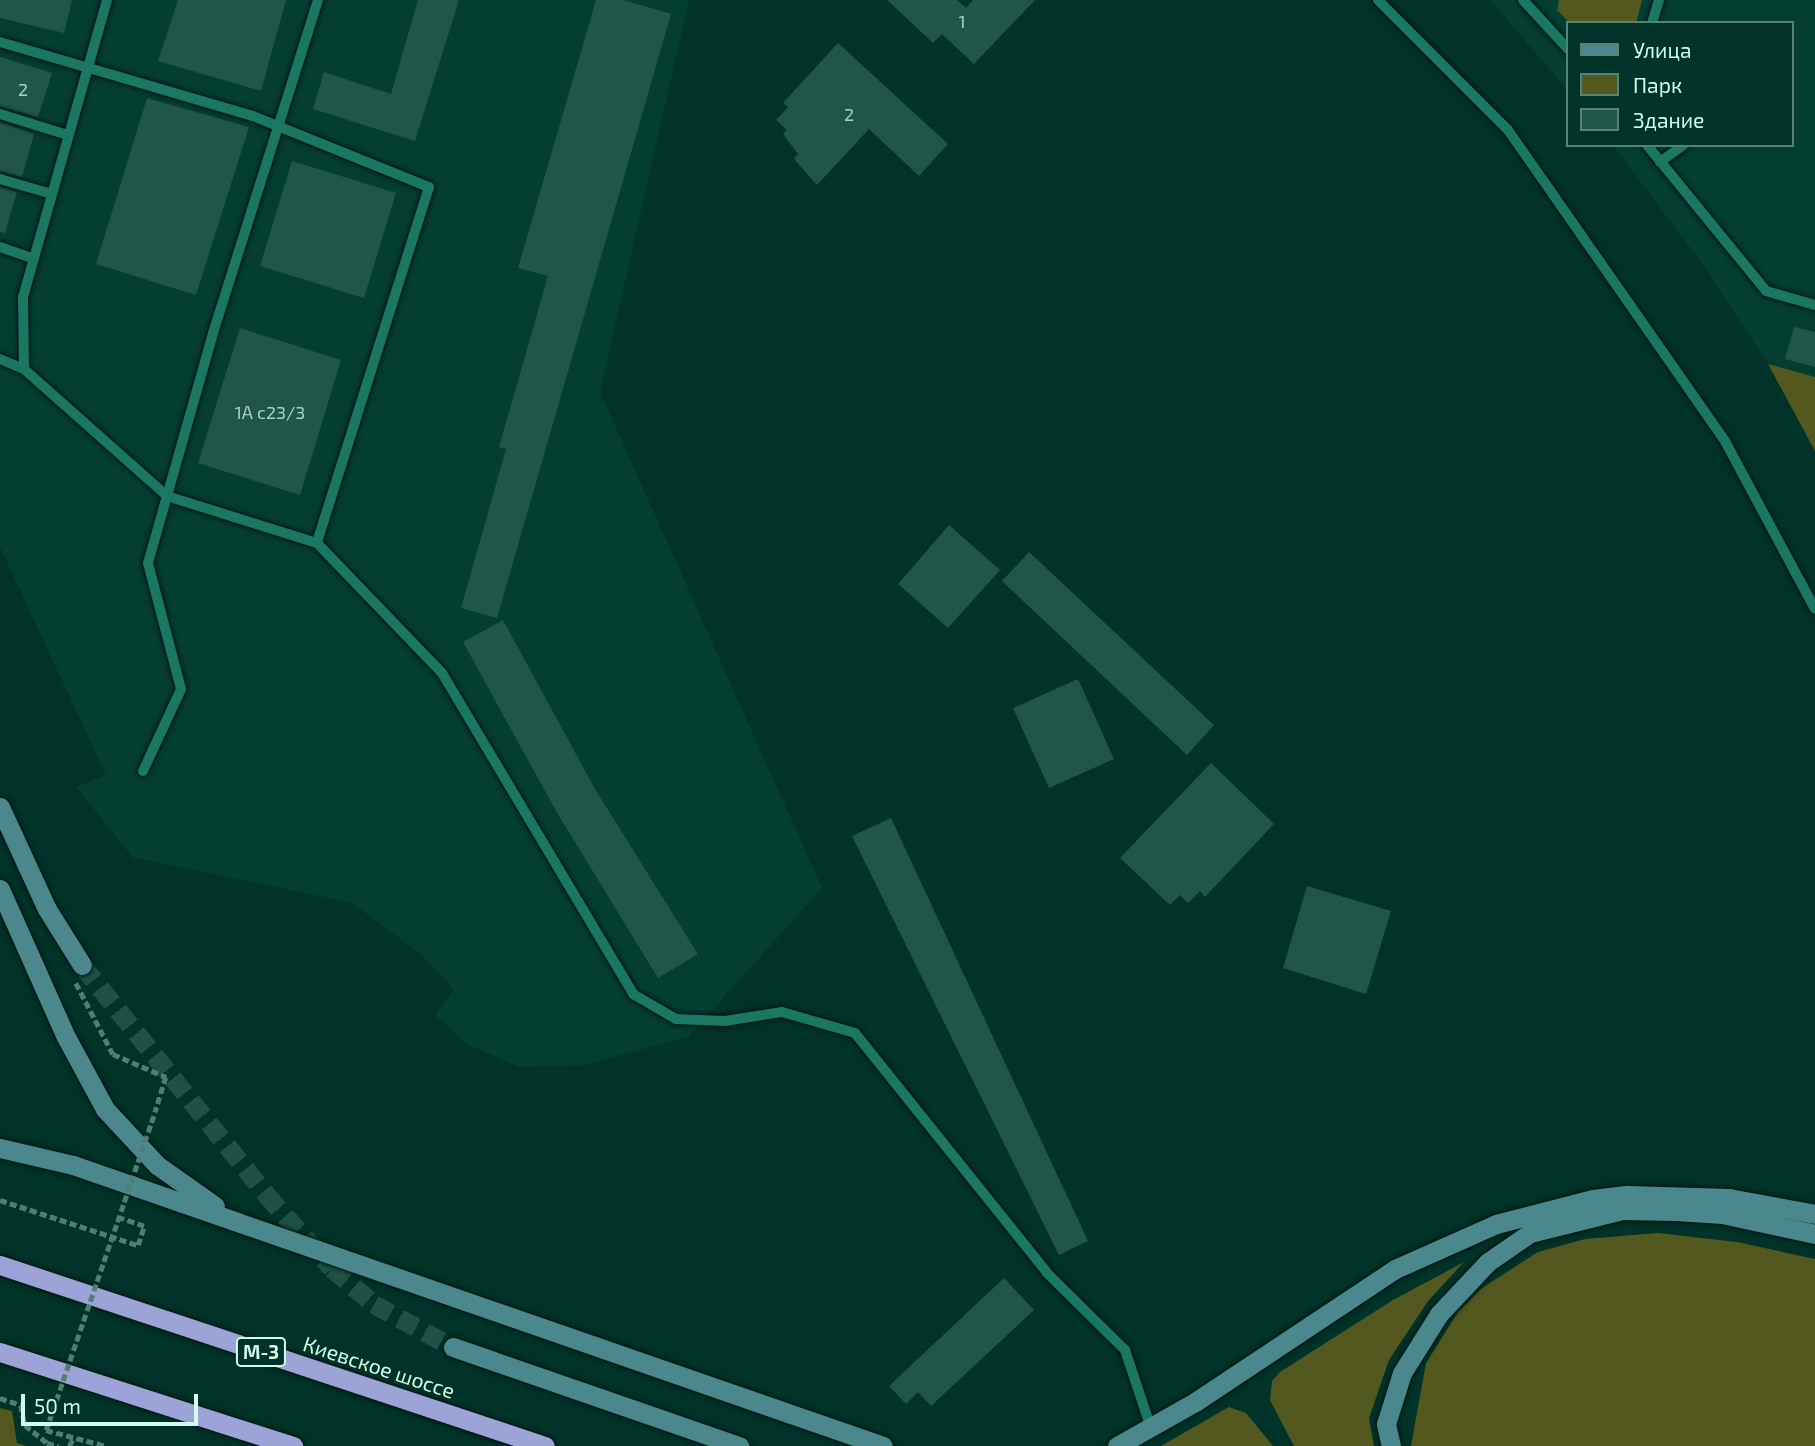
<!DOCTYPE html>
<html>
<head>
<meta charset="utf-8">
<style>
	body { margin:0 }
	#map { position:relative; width:1815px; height:1446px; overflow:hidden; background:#013328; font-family:"Exo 2",sans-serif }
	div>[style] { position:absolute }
	.built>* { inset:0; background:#033e31 }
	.green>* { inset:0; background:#53581f }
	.building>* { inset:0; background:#205648 }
	.secondary-tunnel>* { height:19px; margin-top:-9.5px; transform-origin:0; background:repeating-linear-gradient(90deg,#205146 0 19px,transparent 0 29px) }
	.path>* { height:4.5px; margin-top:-2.25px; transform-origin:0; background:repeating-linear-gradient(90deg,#507e72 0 7px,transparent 0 10.5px) }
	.roads { filter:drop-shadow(0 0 2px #001812) drop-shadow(0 0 2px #001812) }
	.service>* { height:10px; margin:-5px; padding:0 5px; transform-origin:5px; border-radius:5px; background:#197762 }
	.secondary>* { height:19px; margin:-9.5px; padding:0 9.5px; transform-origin:9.5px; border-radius:9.5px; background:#4a888e }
	.trunk>* { height:19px; margin:-9.5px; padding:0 9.5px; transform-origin:9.5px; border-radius:9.5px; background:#9ca3d7 }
	.path-bridge>* { height:4.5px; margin-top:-2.25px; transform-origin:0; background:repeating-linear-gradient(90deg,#507e72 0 7px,transparent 0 10.5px) }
	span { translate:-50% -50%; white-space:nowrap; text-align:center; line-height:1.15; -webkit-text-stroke:5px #013328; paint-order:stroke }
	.number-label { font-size:18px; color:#a6d1c4 }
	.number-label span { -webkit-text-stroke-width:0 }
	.shield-label span { padding:2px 5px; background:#013328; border:2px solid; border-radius:5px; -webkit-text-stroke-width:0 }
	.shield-label { font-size:19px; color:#d2faed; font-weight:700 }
	.street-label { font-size:21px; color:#d2faed }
	.legend { position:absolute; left:1566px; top:21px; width:228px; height:126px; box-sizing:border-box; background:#013328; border:2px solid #558377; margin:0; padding:9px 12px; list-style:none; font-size:21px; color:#d2faed }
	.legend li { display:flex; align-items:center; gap:14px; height:35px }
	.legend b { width:35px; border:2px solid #558377 }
	.scale { position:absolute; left:21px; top:1394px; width:177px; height:32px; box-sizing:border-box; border:4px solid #d2faed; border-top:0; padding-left:9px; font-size:21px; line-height:24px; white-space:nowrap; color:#d2faed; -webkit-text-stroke:5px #013328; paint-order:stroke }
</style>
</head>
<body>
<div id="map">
	<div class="built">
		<i style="clip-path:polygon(0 0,689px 0,600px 392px,822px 888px,688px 1037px,584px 1065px,519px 1067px,467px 1044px,435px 1015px,454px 990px,422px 955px,352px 903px,132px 857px,76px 787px,106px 775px,0 547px)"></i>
		<i style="clip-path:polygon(1490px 0,1815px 0,1815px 377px,1768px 364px,1704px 266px,1613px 145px,1792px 145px,1792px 23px,1568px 23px,1568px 91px)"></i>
	</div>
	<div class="green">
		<i style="clip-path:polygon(1559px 0,1642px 0,1636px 23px,1570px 23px,1557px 10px)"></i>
		<i style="clip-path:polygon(1768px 364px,1815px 377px,1815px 451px)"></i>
		<i style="clip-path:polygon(1658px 1233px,1737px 1242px,1815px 1259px,1815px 1446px,1411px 1446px,1426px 1363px,1458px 1312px,1482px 1288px,1538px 1252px,1585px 1239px)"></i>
		<i style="clip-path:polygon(1464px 1262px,1428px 1301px,1389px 1360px,1369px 1418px,1374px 1446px,1294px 1446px,1270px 1400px,1272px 1381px,1280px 1372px,1393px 1300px)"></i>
		<i style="clip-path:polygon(1229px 1407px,1246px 1413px,1273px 1446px,1161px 1446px)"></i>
		<i style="clip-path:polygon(0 1408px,12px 1411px,17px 1443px,26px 1446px,0 1446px)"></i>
	</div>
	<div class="building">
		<i style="clip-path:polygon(0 0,72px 0,64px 33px,0 18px)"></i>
		<i style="clip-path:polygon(178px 0,286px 0,261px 91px,158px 61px)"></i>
		<i style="clip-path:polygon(418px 0,459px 0,415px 141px,313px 109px,324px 72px,391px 94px)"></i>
		<i style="clip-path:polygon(596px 0,623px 0,671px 14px,497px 618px,461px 608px,506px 449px,499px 447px,548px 276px,518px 268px)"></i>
		<i style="clip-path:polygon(887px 0,957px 0,966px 8px,973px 0,1035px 0,974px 64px,942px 34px,933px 43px)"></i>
		<i style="clip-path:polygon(838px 43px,948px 144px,919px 176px,869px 129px,817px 185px,794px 159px,798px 154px,783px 134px,787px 130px,776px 120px,788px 107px,783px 103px)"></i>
		<i style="clip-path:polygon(0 57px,52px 73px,38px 117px,0 106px)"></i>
		<i style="clip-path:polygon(147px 98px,249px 127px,196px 295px,96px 264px)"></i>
		<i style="clip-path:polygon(0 122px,34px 134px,22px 177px,0 171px)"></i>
		<i style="clip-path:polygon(292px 161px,396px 193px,364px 298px,260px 266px)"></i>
		<i style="clip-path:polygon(0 187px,17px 192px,5px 233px,0 232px)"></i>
		<i style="clip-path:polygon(1794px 327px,1815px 332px,1815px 367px,1785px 359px)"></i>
		<i style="clip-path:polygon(240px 328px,341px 360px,300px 495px,198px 463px)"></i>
		<i style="clip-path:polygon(949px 525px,1000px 570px,948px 628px,898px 584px)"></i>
		<i style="clip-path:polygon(1029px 552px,1214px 725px,1187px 755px,1002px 581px)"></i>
		<i style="clip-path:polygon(503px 620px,595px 789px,698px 954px,658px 978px,556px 811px,463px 642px)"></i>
		<i style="clip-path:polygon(1078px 679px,1114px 759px,1049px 788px,1013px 708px)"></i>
		<i style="clip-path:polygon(1211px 763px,1274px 824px,1205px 897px,1200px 891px,1188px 903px,1180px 895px,1170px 905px,1120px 858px)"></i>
		<i style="clip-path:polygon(891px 818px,1088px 1241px,1059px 1255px,852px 836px)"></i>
		<i style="clip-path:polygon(1307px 886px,1391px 911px,1366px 994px,1283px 968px)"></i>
		<i style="clip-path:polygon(1004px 1278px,1034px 1310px,931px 1406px,918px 1392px,906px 1404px,889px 1386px)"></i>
	</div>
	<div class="secondary-tunnel">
		<i style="left:82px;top:965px;width:294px;rotate:51.2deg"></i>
		<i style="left:266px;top:1194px;width:99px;rotate:48.3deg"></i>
		<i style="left:332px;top:1268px;width:55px;rotate:40.6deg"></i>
		<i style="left:374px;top:1304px;width:90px;rotate:28.6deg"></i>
	</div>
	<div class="path">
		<i style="left:76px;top:983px;width:80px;rotate:62.5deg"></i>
		<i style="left:113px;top:1054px;width:58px;rotate:23.5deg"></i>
		<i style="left:166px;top:1077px;width:37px;rotate:107deg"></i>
		<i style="left:0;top:1200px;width:145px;rotate:18.1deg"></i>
		<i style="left:138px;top:1245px;width:20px;rotate:-72deg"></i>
		<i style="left:144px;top:1226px;width:26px;rotate:-162deg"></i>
		<i style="left:0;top:1398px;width:22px;rotate:18deg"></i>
		<i style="left:21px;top:1405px;width:20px;rotate:79deg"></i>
		<i style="left:25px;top:1425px;width:28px;rotate:39deg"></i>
		<i style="left:47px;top:1443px;width:12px;rotate:14deg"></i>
		<i style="left:46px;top:1430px;width:62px;rotate:14.9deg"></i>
		<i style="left:69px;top:1446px;width:10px;rotate:-61deg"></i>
	</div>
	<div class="roads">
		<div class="service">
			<i style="left:1378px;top:0;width:184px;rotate:45deg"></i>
			<i style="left:1508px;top:130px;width:381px;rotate:55.1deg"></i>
			<i style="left:1726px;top:443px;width:188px;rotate:61.8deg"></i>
			<i style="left:1523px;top:0;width:67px;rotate:47.4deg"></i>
			<i style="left:1652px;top:23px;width:24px;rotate:-73deg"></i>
			<i style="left:0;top:42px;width:264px;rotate:16.3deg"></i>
			<i style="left:253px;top:116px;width:190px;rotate:22deg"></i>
			<i style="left:429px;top:187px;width:373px;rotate:107.5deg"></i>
			<i style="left:317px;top:543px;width:180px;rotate:46.1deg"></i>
			<i style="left:442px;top:673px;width:374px;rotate:59.2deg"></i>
			<i style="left:633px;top:994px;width:50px;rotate:30.2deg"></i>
			<i style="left:676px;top:1019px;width:49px;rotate:2.3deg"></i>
			<i style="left:725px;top:1021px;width:58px;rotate:-9deg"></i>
			<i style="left:782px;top:1012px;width:76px;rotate:16deg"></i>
			<i style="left:855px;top:1033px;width:307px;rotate:51.3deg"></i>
			<i style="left:1047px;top:1273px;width:110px;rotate:44.6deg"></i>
			<i style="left:1125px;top:1350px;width:82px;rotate:71.6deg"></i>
			<i style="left:0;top:114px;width:71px;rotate:17.2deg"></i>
			<i style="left:1647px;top:145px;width:188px;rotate:50.8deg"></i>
			<i style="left:1766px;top:291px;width:51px;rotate:15.9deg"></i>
			<i style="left:1660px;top:162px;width:29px;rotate:-36deg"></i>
			<i style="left:0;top:179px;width:54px;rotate:16.1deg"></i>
			<i style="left:0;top:247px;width:36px;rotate:19deg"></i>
			<i style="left:0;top:359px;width:26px;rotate:23deg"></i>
			<i style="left:24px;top:369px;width:191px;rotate:41.6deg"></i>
			<i style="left:167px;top:496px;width:157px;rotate:17.4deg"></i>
			<i style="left:24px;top:369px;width:72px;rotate:-90.8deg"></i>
			<i style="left:23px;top:297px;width:309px;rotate:-74.2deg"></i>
			<i style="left:143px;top:771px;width:90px;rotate:-65.1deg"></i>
			<i style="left:181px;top:689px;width:130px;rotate:-104.7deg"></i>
			<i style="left:148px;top:563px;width:239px;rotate:-74.2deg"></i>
			<i style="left:213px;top:333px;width:349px;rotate:-72.5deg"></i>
		</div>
		<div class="secondary">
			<i style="left:0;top:807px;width:112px;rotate:65.3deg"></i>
			<i style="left:47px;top:909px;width:66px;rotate:58deg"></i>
			<i style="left:0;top:889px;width:160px;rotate:66deg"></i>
			<i style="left:65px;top:1035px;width:84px;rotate:61.6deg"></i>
			<i style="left:105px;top:1109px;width:76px;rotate:47.1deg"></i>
			<i style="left:157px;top:1165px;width:71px;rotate:35.3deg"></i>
			<i style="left:0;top:1148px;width:75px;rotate:13.1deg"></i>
			<i style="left:73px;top:1165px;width:857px;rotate:19.13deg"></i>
			<i style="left:453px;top:1347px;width:303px;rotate:19.1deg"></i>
			<i style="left:1117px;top:1446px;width:90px;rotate:-29.4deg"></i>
			<i style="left:1195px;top:1402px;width:240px;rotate:-33.6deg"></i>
			<i style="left:1395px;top:1269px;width:111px;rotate:-24deg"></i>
			<i style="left:1496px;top:1224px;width:100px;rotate:-14.5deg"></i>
			<i style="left:1593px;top:1199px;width:35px;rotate:-7deg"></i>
			<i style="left:1628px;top:1195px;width:101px;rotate:1.7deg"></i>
			<i style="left:1729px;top:1198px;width:87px;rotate:10.5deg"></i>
			<i style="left:1391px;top:1446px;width:23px;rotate:-103deg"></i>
			<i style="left:1386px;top:1424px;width:53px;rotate:-72.6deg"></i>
			<i style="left:1402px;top:1373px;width:70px;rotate:-57.9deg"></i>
			<i style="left:1439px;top:1314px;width:71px;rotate:-46.7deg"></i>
			<i style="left:1488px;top:1262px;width:51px;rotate:-34.6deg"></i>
			<i style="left:1530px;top:1233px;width:95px;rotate:-14deg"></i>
			<i style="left:1622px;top:1210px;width:54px;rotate:1.1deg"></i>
			<i style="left:1676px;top:1211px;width:46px;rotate:3.7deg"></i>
			<i style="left:1722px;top:1214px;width:95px;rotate:12.1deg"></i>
		</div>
		<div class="trunk">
			<i style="left:0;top:1265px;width:574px;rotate:18.37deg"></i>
			<i style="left:0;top:1352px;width:308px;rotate:17.8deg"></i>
		</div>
	</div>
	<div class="path-bridge">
		<i style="left:46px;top:1430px;width:336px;rotate:-71.1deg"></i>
	</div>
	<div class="number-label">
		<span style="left:962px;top:21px">1</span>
		<span style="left:23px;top:89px">2</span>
		<span style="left:849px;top:114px">2</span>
		<span style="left:270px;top:412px">1А с23/3</span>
	</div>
	<div class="shield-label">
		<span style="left:261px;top:1352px">М-3</span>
	</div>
	<div class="street-label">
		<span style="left:379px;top:1367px;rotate:18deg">Киевское шоссе</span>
	</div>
	<ul class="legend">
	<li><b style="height:9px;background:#4a888e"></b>Улица</li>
	<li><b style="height:19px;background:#53581f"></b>Парк</li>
	<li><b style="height:19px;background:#205648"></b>Здание</li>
	</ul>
	<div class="scale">50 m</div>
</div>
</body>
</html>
